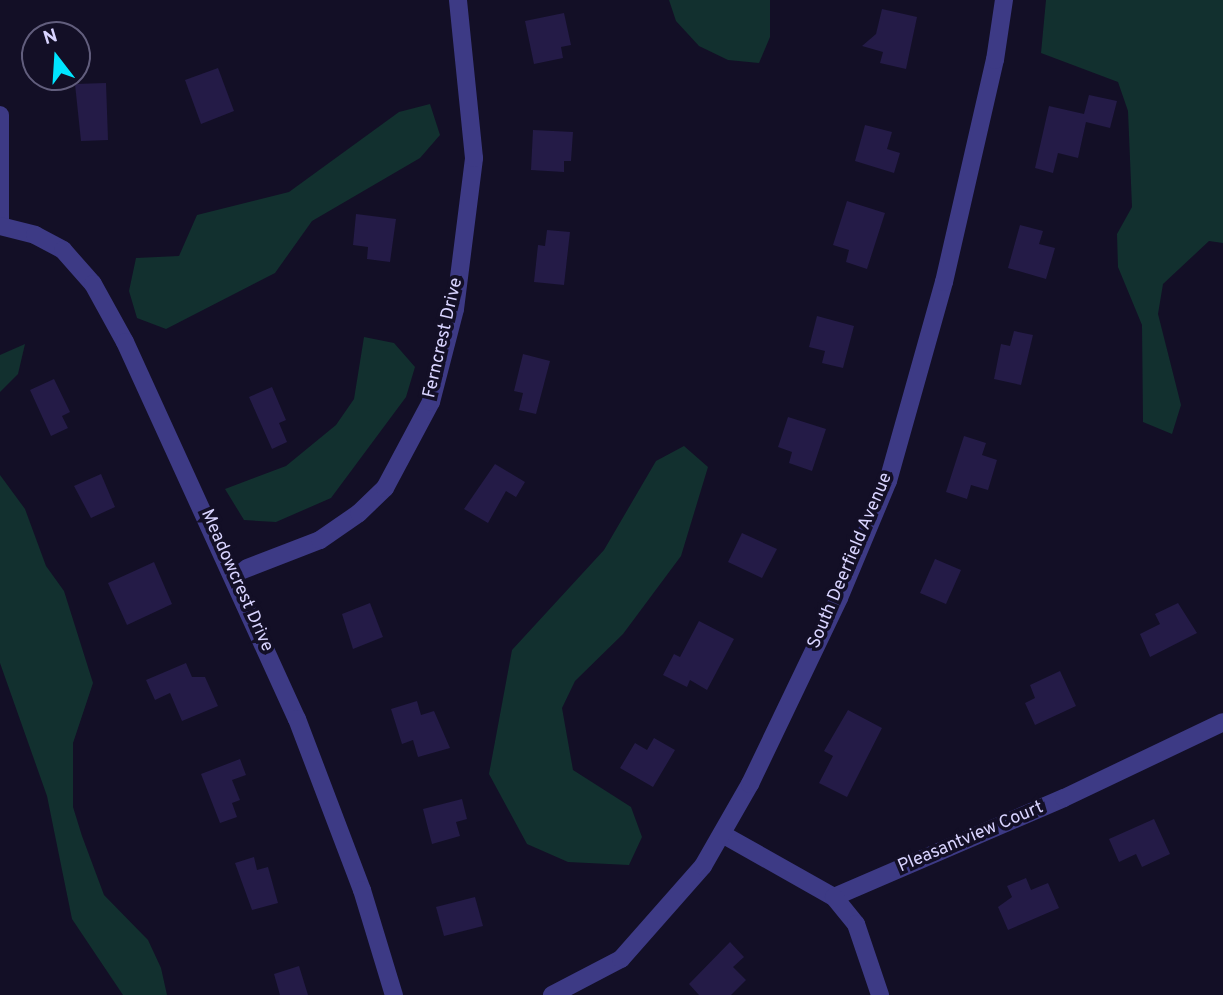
<!DOCTYPE html>
<html>
<head>
<meta charset="utf-8">
<style>
	body { margin:0 }
	#map { position:relative; width:1223px; height:995px; overflow:hidden; background:#130f26; font-family:Overpass,sans-serif }
	div>[style] { position:absolute }
	.green>* { inset:0; background:#12302f }
	.building>* { inset:0; background:#241b47 }
	.minor>* { height:18px; margin:-9px; padding:0 9px; transform-origin:9px; border-radius:9px; background:#3d3a85 }
	span { translate:-50% -50%; white-space:nowrap; text-align:center; line-height:1.15; -webkit-text-stroke:7px #130f26; paint-order:stroke }
	.street-label { font-size:18px; color:#d9d4ff }
	.north { position:absolute; left:21px; top:21px; width:70px; height:70px; box-sizing:border-box; background:#130f26; border:2px solid #625e7d; border-radius:50%; rotate:343deg; font-size:19px; font-weight:700; line-height:28px; text-align:center; color:#d9d4ff }
	.north::after { content:''; display:block; margin:auto; width:24px; height:32px; background:#00e5ff; clip-path:polygon(50% 0,100% 100%,50% 72%,0 100%) }
</style>
</head>
<body>
<div id="map">
	<div class="green">
		<i style="clip-path:polygon(669px 0,770px 0,770px 37px,759px 63px,728px 60px,699px 46px,676px 21px)"></i>
		<i style="clip-path:polygon(1046px 0,1223px 0,1223px 243px,1209px 241px,1163px 284px,1158px 314px,1181px 405px,1172px 434px,1143px 422px,1142px 325px,1118px 267px,1117px 234px,1132px 207px,1128px 111px,1118px 82px,1041px 53px)"></i>
		<i style="clip-path:polygon(430px 104px,440px 135px,420px 158px,312px 221px,275px 273px,166px 329px,137px 318px,129px 291px,136px 258px,179px 256px,197px 215px,289px 192px,399px 112px)"></i>
		<i style="clip-path:polygon(364px 337px,394px 343px,415px 367px,406px 397px,331px 498px,276px 522px,244px 520px,225px 489px,286px 466px,336px 425px,354px 399px)"></i>
		<i style="clip-path:polygon(25px 344px,18px 374px,0 392px,0 355px)"></i>
		<i style="clip-path:polygon(684px 446px,708px 467px,681px 556px,623px 634px,575px 681px,562px 708px,573px 770px,631px 807px,642px 837px,629px 865px,568px 862px,527px 844px,489px 774px,512px 650px,604px 550px,656px 461px)"></i>
		<i style="clip-path:polygon(0 475px,25px 509px,46px 566px,64px 591px,93px 683px,73px 743px,73px 807px,82px 836px,104px 895px,148px 940px,161px 968px,167px 995px,123px 995px,72px 919px,47px 796px,0 663px)"></i>
	</div>
	<div class="building">
		<i style="clip-path:polygon(882px 9px,917px 17px,906px 69px,880px 63px,883px 52px,862px 46px,876px 34px)"></i>
		<i style="clip-path:polygon(564px 13px,571px 45px,561px 47px,563px 58px,534px 64px,525px 21px)"></i>
		<i style="clip-path:polygon(218px 68px,234px 111px,201px 124px,185px 80px)"></i>
		<i style="clip-path:polygon(106px 83px,108px 140px,81px 141px,75px 84px)"></i>
		<i style="clip-path:polygon(1089px 95px,1117px 101px,1110px 128px,1086px 122px,1078px 158px,1058px 153px,1053px 173px,1035px 168px,1049px 106px,1084px 114px)"></i>
		<i style="clip-path:polygon(865px 125px,892px 132px,887px 149px,900px 153px,894px 173px,855px 161px)"></i>
		<i style="clip-path:polygon(533px 130px,573px 132px,571px 161px,564px 161px,564px 172px,531px 170px)"></i>
		<i style="clip-path:polygon(847px 201px,885px 213px,867px 269px,846px 262px,849px 250px,833px 245px)"></i>
		<i style="clip-path:polygon(356px 214px,396px 219px,390px 262px,367px 259px,368px 247px,353px 245px)"></i>
		<i style="clip-path:polygon(1020px 225px,1043px 231px,1039px 244px,1055px 248px,1046px 279px,1008px 268px)"></i>
		<i style="clip-path:polygon(547px 230px,570px 232px,564px 285px,534px 282px,538px 245px,545px 246px)"></i>
		<i style="clip-path:polygon(817px 316px,854px 326px,843px 368px,822px 363px,825px 351px,809px 347px)"></i>
		<i style="clip-path:polygon(1014px 331px,1033px 335px,1021px 385px,994px 379px,1001px 344px,1010px 346px)"></i>
		<i style="clip-path:polygon(523px 354px,550px 361px,536px 414px,519px 410px,523px 393px,514px 391px)"></i>
		<i style="clip-path:polygon(54px 379px,70px 412px,62px 416px,68px 428px,51px 436px,30px 390px)"></i>
		<i style="clip-path:polygon(272px 387px,286px 420px,279px 423px,287px 442px,272px 449px,249px 397px)"></i>
		<i style="clip-path:polygon(788px 417px,826px 429px,812px 471px,789px 463px,792px 452px,778px 447px)"></i>
		<i style="clip-path:polygon(964px 436px,986px 443px,982px 455px,997px 460px,988px 490px,971px 485px,967px 499px,946px 492px)"></i>
		<i style="clip-path:polygon(495px 464px,525px 482px,516px 497px,506px 491px,488px 523px,464px 509px)"></i>
		<i style="clip-path:polygon(101px 474px,115px 507px,91px 518px,74px 486px)"></i>
		<i style="clip-path:polygon(742px 533px,777px 549px,762px 578px,728px 562px)"></i>
		<i style="clip-path:polygon(935px 559px,961px 570px,946px 604px,920px 593px)"></i>
		<i style="clip-path:polygon(154px 562px,172px 604px,127px 625px,108px 583px)"></i>
		<i style="clip-path:polygon(370px 603px,383px 637px,353px 649px,342px 614px)"></i>
		<i style="clip-path:polygon(1178px 603px,1197px 633px,1150px 657px,1140px 634px,1160px 624px,1155px 614px)"></i>
		<i style="clip-path:polygon(699px 621px,734px 639px,707px 690px,690px 680px,687px 687px,663px 675px,674px 654px,680px 657px)"></i>
		<i style="clip-path:polygon(186px 663px,192px 677px,205px 677px,218px 706px,182px 721px,170px 693px,155px 700px,146px 680px)"></i>
		<i style="clip-path:polygon(1060px 671px,1076px 706px,1035px 725px,1025px 703px,1035px 698px,1030px 685px)"></i>
		<i style="clip-path:polygon(417px 701px,421px 715px,434px 711px,450px 748px,418px 757px,413px 740px,402px 744px,391px 709px)"></i>
		<i style="clip-path:polygon(848px 710px,882px 728px,847px 797px,819px 783px,833px 756px,824px 751px)"></i>
		<i style="clip-path:polygon(654px 738px,675px 750px,653px 787px,620px 768px,635px 743px,647px 750px)"></i>
		<i style="clip-path:polygon(240px 759px,246px 775px,232px 780px,240px 800px,232px 803px,237px 817px,220px 823px,201px 774px)"></i>
		<i style="clip-path:polygon(462px 799px,467px 819px,456px 822px,460px 836px,432px 844px,423px 809px)"></i>
		<i style="clip-path:polygon(1154px 819px,1170px 854px,1142px 867px,1136px 854px,1119px 862px,1109px 839px)"></i>
		<i style="clip-path:polygon(254px 857px,257px 870px,268px 867px,278px 903px,252px 910px,235px 863px)"></i>
		<i style="clip-path:polygon(1026px 878px,1031px 890px,1048px 883px,1059px 908px,1008px 930px,998px 907px,1012px 897px,1007px 886px)"></i>
		<i style="clip-path:polygon(475px 897px,483px 926px,444px 936px,436px 907px)"></i>
		<i style="clip-path:polygon(730px 942px,744px 957px,733px 967px,746px 980px,731px 995px,699px 995px,689px 984px)"></i>
		<i style="clip-path:polygon(299px 966px,308px 995px,280px 995px,274px 974px)"></i>
	</div>
	<div class="minor">
		<i style="left:0;top:115px;width:108px;rotate:90deg"></i>
		<i style="left:0;top:226px;width:36px;rotate:14deg"></i>
		<i style="left:35px;top:235px;width:32px;rotate:28deg"></i>
		<i style="left:63px;top:250px;width:45px;rotate:48.6deg"></i>
		<i style="left:93px;top:284px;width:66px;rotate:61.1deg"></i>
		<i style="left:125px;top:342px;width:414px;rotate:65.5deg"></i>
		<i style="left:297px;top:719px;width:183px;rotate:69.2deg"></i>
		<i style="left:362px;top:890px;width:110px;rotate:73.1deg"></i>
		<i style="left:232px;top:574px;width:94px;rotate:-21.1deg"></i>
		<i style="left:320px;top:540px;width:47px;rotate:-34.7deg"></i>
		<i style="left:359px;top:513px;width:36px;rotate:-44deg"></i>
		<i style="left:385px;top:488px;width:98px;rotate:-61.9deg"></i>
		<i style="left:431px;top:402px;width:96px;rotate:-75.5deg"></i>
		<i style="left:455px;top:309px;width:152px;rotate:-82.8deg"></i>
		<i style="left:474px;top:158px;width:159px;rotate:-95.8deg"></i>
		<i style="left:722px;top:834px;width:129px;rotate:29.4deg"></i>
		<i style="left:834px;top:897px;width:250px;rotate:-23.3deg"></i>
		<i style="left:1064px;top:798px;width:176px;rotate:-25.5deg"></i>
		<i style="left:834px;top:897px;width:35px;rotate:51deg"></i>
		<i style="left:856px;top:924px;width:75px;rotate:71.3deg"></i>
		<i style="left:552px;top:995px;width:78px;rotate:-27.6deg"></i>
		<i style="left:621px;top:959px;width:124px;rotate:-48.6deg"></i>
		<i style="left:703px;top:866px;width:95px;rotate:-60.2deg"></i>
		<i style="left:750px;top:784px;width:206px;rotate:-64.4deg"></i>
		<i style="left:839px;top:598px;width:127px;rotate:-67.3deg"></i>
		<i style="left:888px;top:481px;width:207px;rotate:-74.3deg"></i>
		<i style="left:944px;top:282px;width:228px;rotate:-77.1deg"></i>
		<i style="left:995px;top:60px;width:61px;rotate:-81.5deg"></i>
	</div>
	<div class="street-label">
		<span style="left:444px;top:338px;rotate:-77deg">Ferncrest Drive</span>
		<span style="left:851px;top:561px;rotate:-67deg">South Deerfield Avenue</span>
		<span style="left:236px;top:581px;rotate:66deg">Meadowcrest Drive</span>
		<span style="left:971px;top:838px;rotate:-23deg">Pleasantview Court</span>
	</div>
	<div class="north">N</div>
</div>
</body>
</html>
